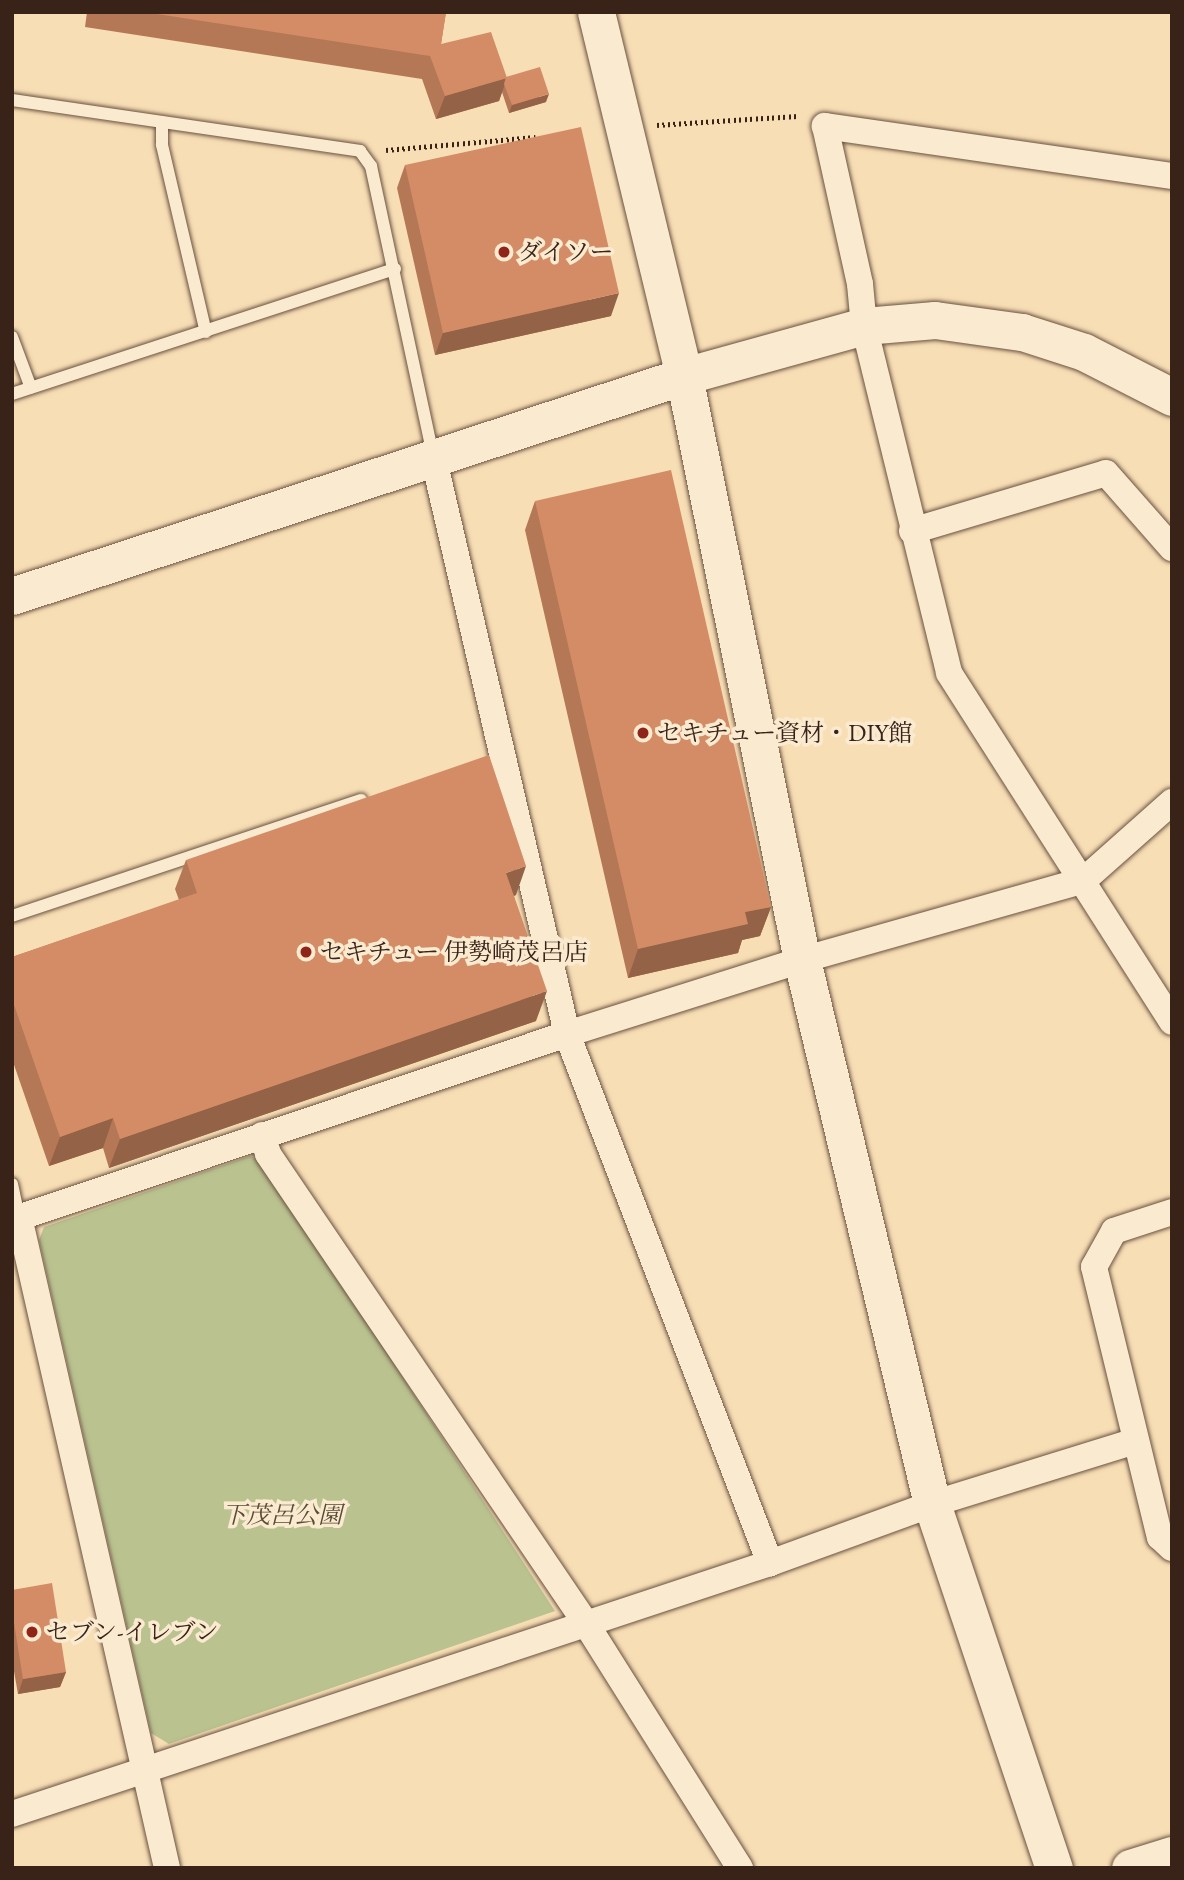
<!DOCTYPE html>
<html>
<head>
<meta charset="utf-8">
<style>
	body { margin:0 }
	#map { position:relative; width:1184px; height:1880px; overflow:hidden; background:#f8deb5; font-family:"EB Garamond","Noto Serif JP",serif }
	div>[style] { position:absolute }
	.green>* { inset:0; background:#bac290 }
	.path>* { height:4.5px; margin-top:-2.25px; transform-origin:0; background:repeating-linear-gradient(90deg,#392319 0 2px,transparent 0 5.5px) }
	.roads { filter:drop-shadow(0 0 2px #695240) drop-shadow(0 0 2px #695240) }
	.lane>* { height:12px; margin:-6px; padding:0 6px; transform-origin:6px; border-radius:6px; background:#faeacf }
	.street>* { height:26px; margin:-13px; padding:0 13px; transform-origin:13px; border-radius:13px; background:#faeacf }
	.secondary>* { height:37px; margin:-18.5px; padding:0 18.5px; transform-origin:18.5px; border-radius:18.5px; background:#faeacf }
	.wall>* { inset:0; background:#b57857 }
	.shaded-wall>* { inset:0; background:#946247 }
	.building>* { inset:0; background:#d38c65 }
	.dots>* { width:19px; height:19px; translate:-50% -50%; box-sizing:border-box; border:4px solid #faeacf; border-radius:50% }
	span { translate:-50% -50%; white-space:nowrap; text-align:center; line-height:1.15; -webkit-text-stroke:7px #faeacf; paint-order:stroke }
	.poi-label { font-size:24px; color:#392319 }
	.left { translate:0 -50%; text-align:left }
	.park-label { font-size:24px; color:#594b37; font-style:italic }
	.frame { position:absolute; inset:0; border:14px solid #392319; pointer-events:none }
</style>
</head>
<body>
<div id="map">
	<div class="green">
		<i style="clip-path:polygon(250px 1156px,262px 1161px,555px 1611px,169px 1744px,151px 1733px,39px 1240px,44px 1227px)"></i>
	</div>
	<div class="path">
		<i style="left:657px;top:125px;width:141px;rotate:-3.7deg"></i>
		<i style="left:386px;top:150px;width:150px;rotate:-5deg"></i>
	</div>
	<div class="roads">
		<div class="lane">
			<i style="left:12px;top:100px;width:352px;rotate:8.3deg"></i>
			<i style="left:360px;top:151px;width:19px;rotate:54deg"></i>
			<i style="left:371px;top:166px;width:295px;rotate:77.9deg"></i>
			<i style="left:162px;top:122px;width:23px;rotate:90deg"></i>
			<i style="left:162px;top:145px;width:192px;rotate:76.8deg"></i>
			<i style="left:12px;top:337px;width:54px;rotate:69.6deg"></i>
			<i style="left:12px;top:394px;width:403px;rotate:-18.1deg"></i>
			<i style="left:12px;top:916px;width:368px;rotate:-18.4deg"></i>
			<i style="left:12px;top:1184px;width:34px;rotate:78deg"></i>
		</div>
		<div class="street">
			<i style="left:1172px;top:176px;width:351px;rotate:-171.8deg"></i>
			<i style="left:825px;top:126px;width:162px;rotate:77.5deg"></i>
			<i style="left:860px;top:284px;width:42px;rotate:84.6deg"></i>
			<i style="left:864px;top:326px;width:357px;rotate:76.2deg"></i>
			<i style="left:949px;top:673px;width:414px;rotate:57.4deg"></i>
			<i style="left:434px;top:460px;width:589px;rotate:76.95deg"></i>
			<i style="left:567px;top:1034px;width:567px;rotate:69.01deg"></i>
			<i style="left:912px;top:531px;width:202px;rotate:-16.6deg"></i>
			<i style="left:1106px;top:473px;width:100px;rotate:48.7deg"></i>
			<i style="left:262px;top:1135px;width:20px;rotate:72deg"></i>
			<i style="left:268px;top:1154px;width:565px;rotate:55.89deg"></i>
			<i style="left:585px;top:1622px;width:291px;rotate:57.8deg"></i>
			<i style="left:1172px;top:1212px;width:61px;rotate:161.9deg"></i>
			<i style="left:1114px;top:1231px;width:41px;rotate:119.1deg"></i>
			<i style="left:1094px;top:1267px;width:278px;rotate:76.3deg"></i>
			<i style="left:1160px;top:1537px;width:16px;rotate:43deg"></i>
			<i style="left:19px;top:1217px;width:668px;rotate:77.19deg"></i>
			<i style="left:12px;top:1220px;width:585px;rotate:-18.53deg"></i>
			<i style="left:567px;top:1034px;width:246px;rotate:-17.5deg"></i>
			<i style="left:802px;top:960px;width:293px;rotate:-15.8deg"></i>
			<i style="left:1084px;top:880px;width:118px;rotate:-41.6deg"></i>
			<i style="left:12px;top:1814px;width:798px;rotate:-18.32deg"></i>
			<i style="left:770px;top:1563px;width:172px;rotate:-20deg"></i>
			<i style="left:932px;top:1504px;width:213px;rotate:-17.2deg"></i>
		</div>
		<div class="secondary">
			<i style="left:596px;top:12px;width:374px;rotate:76.4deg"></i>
			<i style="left:684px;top:376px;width:596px;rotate:78.58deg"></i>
			<i style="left:802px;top:960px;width:559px;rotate:76.56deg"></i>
			<i style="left:932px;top:1504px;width:384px;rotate:71.5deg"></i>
			<i style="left:12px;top:596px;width:707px;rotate:-18.13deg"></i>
			<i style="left:684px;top:376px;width:187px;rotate:-15.5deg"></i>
			<i style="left:864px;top:326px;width:71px;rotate:-4.8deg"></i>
			<i style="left:935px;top:320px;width:88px;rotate:7.9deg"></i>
			<i style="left:1022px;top:332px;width:65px;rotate:17.9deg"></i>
			<i style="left:1084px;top:352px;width:99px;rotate:27.1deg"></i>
			<i style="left:1130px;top:1868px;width:44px;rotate:-17.2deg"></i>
		</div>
	</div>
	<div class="wall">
		<i style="clip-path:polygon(87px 12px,446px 12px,441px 44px,506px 77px,546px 102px,509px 113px,502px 92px,499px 101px,436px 119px,422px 79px,85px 27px)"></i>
		<i style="clip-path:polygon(405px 165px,611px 316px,435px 355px,397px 188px)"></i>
		<i style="clip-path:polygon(535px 501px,771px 907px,760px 936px,742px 940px,738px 953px,628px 978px,525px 530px)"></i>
		<i style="clip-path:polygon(186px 860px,516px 895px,514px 896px,536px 1021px,109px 1168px,103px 1148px,49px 1166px,12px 1059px,12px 957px,179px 900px,175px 889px)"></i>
		<i style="clip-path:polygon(12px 1590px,66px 1672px,60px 1687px,18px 1694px,12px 1660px)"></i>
	</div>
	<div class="shaded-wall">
		<i style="clip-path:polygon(507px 78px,499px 101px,436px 119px,445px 96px)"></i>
		<i style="clip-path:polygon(549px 94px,546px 102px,509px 113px,512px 105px)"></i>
		<i style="clip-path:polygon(619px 293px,611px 316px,435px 355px,443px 333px)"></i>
		<i style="clip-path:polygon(526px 866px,516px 895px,495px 902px,506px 873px)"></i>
		<i style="clip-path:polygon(771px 907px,760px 936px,742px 940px,738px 953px,628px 978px,638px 949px,745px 912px)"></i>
		<i style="clip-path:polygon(547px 991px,536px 1021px,109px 1168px,120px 1139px)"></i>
		<i style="clip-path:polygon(113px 1118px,103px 1148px,49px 1166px,60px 1137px)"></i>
		<i style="clip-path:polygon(66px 1672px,60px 1687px,18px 1694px,23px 1679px)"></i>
	</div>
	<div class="building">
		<i style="clip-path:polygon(144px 12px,446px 12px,441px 44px,491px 32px,507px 78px,445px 96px,430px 56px)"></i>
		<i style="clip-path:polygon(540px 67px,549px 94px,512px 105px,504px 84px,506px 77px)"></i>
		<i style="clip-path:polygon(581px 127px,619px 293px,443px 333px,405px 165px)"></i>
		<i style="clip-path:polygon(671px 470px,771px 907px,745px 912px,748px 924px,638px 949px,535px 501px)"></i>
		<i style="clip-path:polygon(489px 755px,526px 866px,506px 873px,547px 991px,120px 1139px,113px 1118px,60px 1137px,12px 999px,12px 957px,197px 893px,186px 860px)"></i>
		<i style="clip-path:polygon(52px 1583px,66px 1672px,23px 1679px,12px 1610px,12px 1590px)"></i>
	</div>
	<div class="dots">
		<i style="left:504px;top:252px;background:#8f2418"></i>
		<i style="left:643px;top:733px;background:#8f2418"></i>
		<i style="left:306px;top:952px;background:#8f2418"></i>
		<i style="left:32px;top:1632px;background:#8f2418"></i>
	</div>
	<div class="poi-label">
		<span class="left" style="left:518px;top:252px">ダイソー</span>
		<span class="left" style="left:657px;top:733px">セキチュー資材・DIY館</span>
		<span class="left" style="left:320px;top:952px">セキチュー 伊勢崎茂呂店</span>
		<span class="left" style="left:46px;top:1632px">セブン-イレブン</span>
	</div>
	<div class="park-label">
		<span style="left:282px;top:1515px">下茂呂公園</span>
	</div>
	<div class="frame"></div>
</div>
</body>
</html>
